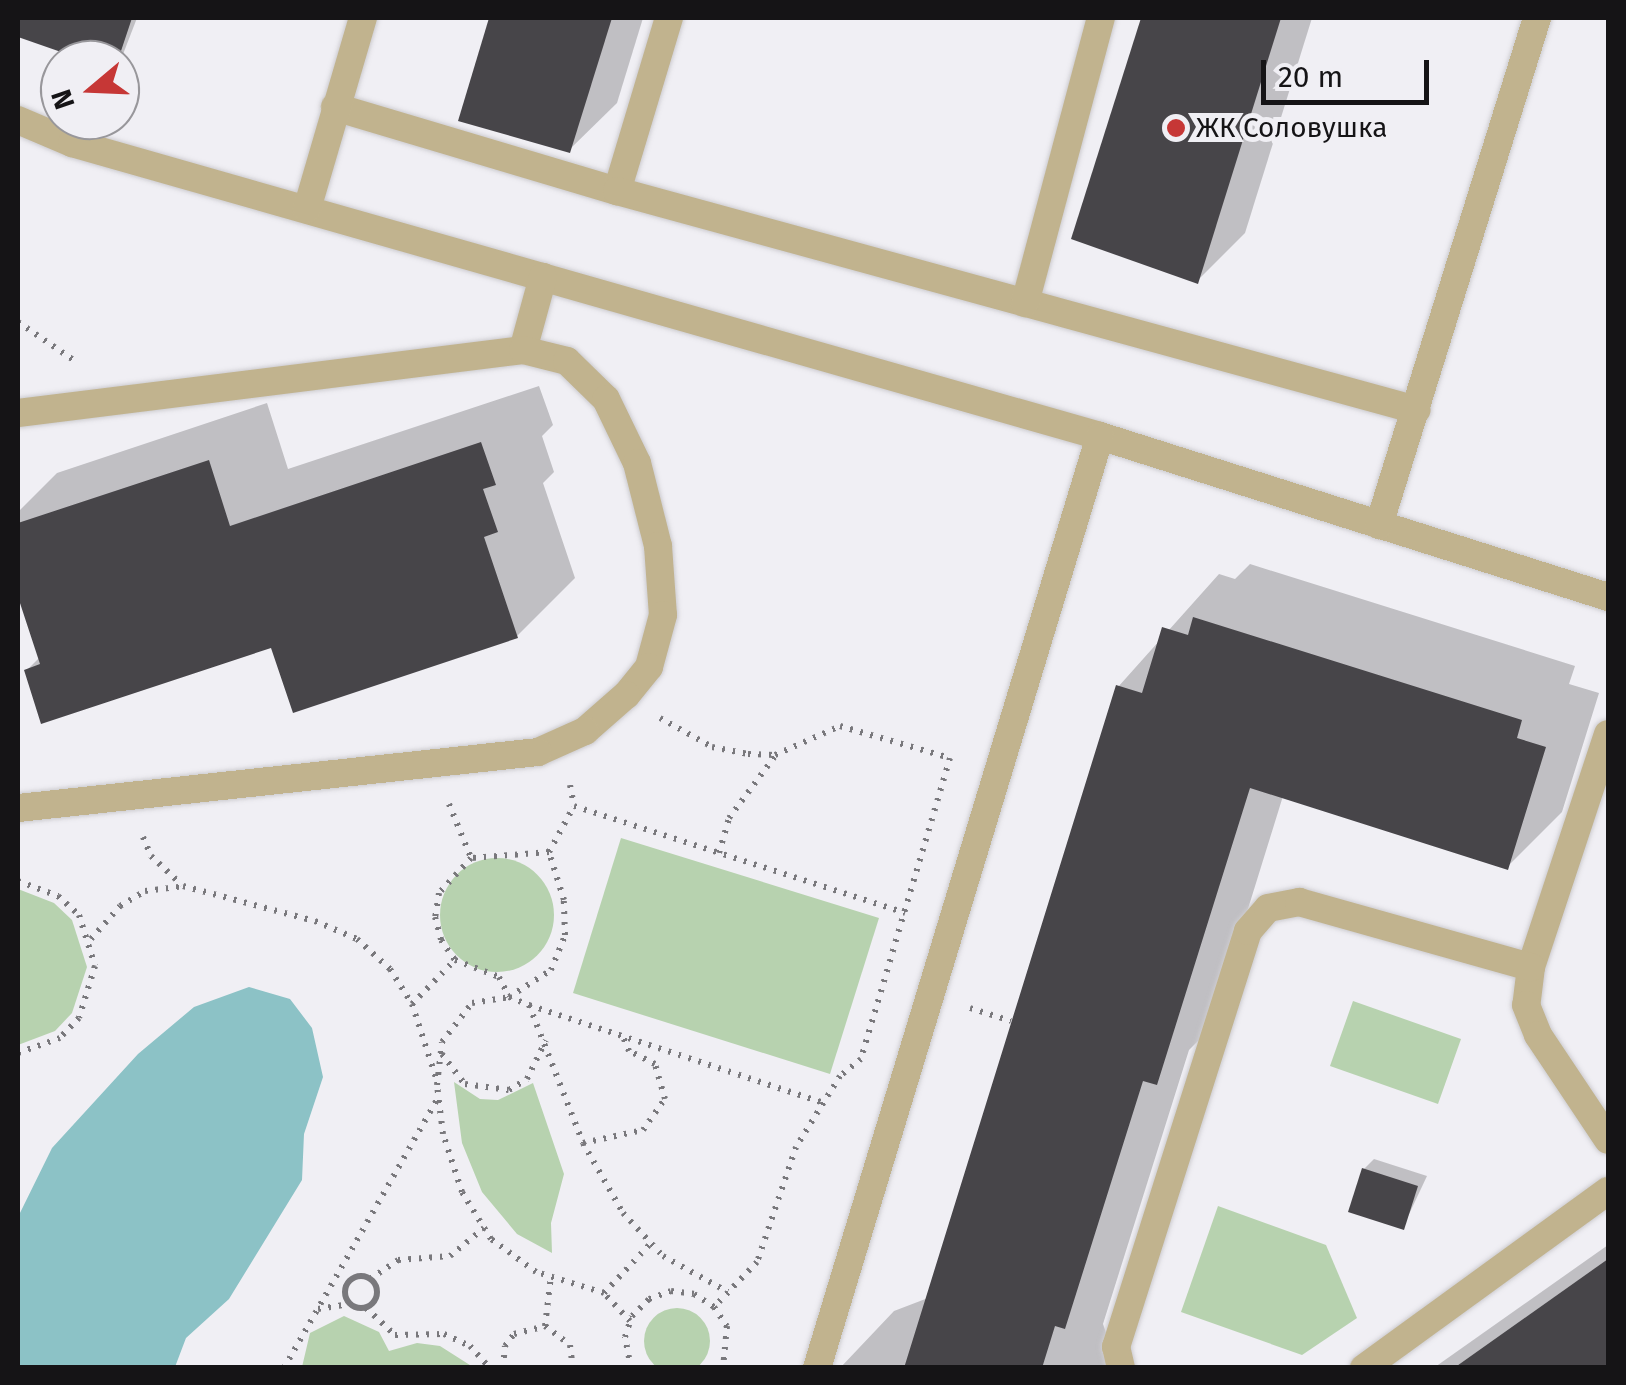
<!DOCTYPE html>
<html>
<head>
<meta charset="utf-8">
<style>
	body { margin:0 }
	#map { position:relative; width:1626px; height:1385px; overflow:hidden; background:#f0eff4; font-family:"Fira Sans",sans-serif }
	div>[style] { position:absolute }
	.green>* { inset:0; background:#b7d2af }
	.round { border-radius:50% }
	.water>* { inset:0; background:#8cc2c6 }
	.shadow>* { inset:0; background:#0003 }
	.building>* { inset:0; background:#474549 }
	.path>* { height:6px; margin-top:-3px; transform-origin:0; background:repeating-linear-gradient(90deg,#79787c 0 2.5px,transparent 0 10.5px) }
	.path>.ring { margin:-3px; padding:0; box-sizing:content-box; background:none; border:6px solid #79787c; border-radius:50% }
	.roads { filter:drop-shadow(0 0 2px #cdccd0) drop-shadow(0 0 2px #cdccd0) }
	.lane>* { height:28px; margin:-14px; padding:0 14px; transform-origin:14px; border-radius:14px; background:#c1b38e }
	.dots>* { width:28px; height:28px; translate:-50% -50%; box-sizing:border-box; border:5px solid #f0eff4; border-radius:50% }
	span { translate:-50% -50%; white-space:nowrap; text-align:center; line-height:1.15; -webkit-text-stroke:10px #f0eff4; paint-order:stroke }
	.poi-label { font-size:28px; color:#151416 }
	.left { translate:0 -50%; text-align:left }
	.frame { position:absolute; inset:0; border:20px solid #151416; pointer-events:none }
	.north { position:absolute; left:40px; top:40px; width:100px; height:100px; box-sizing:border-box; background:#f0eff4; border:2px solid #98979b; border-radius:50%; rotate:251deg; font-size:28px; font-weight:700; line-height:40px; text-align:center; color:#151416 }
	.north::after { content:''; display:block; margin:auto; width:35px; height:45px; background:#c63736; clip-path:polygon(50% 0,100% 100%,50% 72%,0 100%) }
	.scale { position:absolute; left:1261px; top:60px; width:168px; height:45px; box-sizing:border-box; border:5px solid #151416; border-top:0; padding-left:12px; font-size:30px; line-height:35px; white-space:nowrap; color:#151416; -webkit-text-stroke:8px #f0eff4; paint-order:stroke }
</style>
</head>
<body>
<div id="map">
	<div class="green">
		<i style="clip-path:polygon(621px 838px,879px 918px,830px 1074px,573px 993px)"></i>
		<i class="round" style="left:440px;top:858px;width:114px;height:114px"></i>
		<i style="clip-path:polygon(18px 889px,54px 903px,72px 920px,87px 967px,72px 1013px,55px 1031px,18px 1045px)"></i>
		<i style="clip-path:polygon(1353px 1001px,1461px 1039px,1438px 1104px,1330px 1066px)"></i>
		<i style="clip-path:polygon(454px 1082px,480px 1099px,498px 1100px,533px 1083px,564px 1174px,551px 1223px,552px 1253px,517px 1234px,482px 1192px,462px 1143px)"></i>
		<i style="clip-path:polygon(1218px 1206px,1326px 1245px,1357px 1318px,1302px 1355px,1181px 1312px)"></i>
		<i class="round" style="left:644px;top:1308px;width:66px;height:66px"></i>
		<i style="clip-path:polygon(344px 1316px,379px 1332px,389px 1351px,417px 1343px,440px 1346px,473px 1367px,302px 1367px,310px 1333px)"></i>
	</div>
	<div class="water">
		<i style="clip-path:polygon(249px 987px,290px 999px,312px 1028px,323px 1077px,304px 1134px,302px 1180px,229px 1299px,186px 1338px,175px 1367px,18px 1367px,18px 1217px,52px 1148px,138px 1054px,194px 1007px)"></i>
	</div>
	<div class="shadow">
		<i style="clip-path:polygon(18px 18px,137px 18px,120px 62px,88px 60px,18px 36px)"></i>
		<i style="clip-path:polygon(492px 18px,643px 18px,617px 103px,569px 150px,461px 120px)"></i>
		<i style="clip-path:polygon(1144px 18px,1312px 18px,1245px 233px,1197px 281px,1074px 237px)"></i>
		<i style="clip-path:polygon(539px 386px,553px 425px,542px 436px,554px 472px,543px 483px,575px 578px,517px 636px,273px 645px,27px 670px,40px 657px,18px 589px,18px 512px,57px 473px,267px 403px,288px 469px)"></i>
		<i style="clip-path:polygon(1250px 564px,1575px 666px,1569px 684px,1599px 693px,1562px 812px,1507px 867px,1283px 796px,1211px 1028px,1189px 1050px,1103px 1324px,1117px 1365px,1125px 1368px,840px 1368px,894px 1311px,928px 1298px,1118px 687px,1219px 574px,1235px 579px)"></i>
		<i style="clip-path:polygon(1374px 1159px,1427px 1176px,1403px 1227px,1364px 1169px)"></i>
		<i style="clip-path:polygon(1608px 1245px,1608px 1368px,1435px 1367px)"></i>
	</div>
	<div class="building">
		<i style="clip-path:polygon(18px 18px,132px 18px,118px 60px,84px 60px,18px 37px)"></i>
		<i style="clip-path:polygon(489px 18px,612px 18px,570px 153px,458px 121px)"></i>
		<i style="clip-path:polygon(1141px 18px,1281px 18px,1198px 284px,1071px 239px)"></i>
		<i style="clip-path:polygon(481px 442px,496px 485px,483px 489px,498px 532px,484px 537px,518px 638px,293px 713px,271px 648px,41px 724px,24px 670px,40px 664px,18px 597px,18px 523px,209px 460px,230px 526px)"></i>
		<i style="clip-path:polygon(1193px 617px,1522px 720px,1517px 738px,1546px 747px,1508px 870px,1250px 788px,1157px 1085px,1143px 1081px,1065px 1329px,1055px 1326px,1042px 1368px,904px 1368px,1116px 685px,1142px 693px,1162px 627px,1188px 635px)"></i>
		<i style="clip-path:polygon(1362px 1168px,1418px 1186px,1404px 1230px,1348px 1212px)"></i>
		<i style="clip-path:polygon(1608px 1259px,1608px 1368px,1454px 1368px)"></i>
	</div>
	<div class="path">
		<i style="left:18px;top:322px;width:69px;rotate:34.4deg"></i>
		<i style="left:660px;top:718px;width:60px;rotate:29.1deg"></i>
		<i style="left:712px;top:747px;width:37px;rotate:11deg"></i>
		<i style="left:748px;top:754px;width:27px;rotate:2deg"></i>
		<i style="left:775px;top:755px;width:71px;rotate:-24deg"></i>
		<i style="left:840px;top:726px;width:115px;rotate:16.2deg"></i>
		<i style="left:950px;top:758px;width:314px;rotate:106.5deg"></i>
		<i style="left:861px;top:1059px;width:27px;rotate:141deg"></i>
		<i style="left:840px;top:1076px;width:84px;rotate:121.8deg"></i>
		<i style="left:796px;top:1147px;width:121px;rotate:108.7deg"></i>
		<i style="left:757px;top:1262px;width:62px;rotate:133.7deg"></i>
		<i style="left:570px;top:785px;width:21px;rotate:79deg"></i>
		<i style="left:574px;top:806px;width:348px;rotate:17.9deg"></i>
		<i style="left:449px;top:804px;width:58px;rotate:67.8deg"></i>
		<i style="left:143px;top:837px;width:21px;rotate:67deg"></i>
		<i style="left:151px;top:856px;width:42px;rotate:43.1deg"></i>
		<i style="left:549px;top:852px;width:78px;rotate:175.6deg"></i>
		<i style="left:471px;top:858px;width:47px;rotate:132.4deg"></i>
		<i style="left:439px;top:893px;width:24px;rotate:99deg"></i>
		<i style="left:435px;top:917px;width:24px;rotate:75deg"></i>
		<i style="left:441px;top:940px;width:24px;rotate:55deg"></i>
		<i style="left:455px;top:960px;width:47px;rotate:21.1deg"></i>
		<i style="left:499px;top:977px;width:22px;rotate:63deg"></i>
		<i style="left:509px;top:997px;width:50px;rotate:-32.7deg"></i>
		<i style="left:551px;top:970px;width:38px;rotate:-68deg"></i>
		<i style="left:565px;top:935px;width:35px;rotate:-92deg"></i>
		<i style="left:564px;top:900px;width:50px;rotate:-107.4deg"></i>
		<i style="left:549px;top:852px;width:52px;rotate:-61.5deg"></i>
		<i style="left:719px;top:853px;width:36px;rotate:-74deg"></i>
		<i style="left:729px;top:818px;width:77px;rotate:-53.4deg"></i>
		<i style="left:18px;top:881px;width:43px;rotate:20.6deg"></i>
		<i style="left:58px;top:896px;width:28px;rotate:42deg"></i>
		<i style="left:79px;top:915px;width:53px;rotate:72.6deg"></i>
		<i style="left:95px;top:966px;width:54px;rotate:107.1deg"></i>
		<i style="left:79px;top:1018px;width:28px;rotate:134deg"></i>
		<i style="left:60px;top:1038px;width:45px;rotate:160.3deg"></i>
		<i style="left:91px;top:939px;width:44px;rotate:-48.7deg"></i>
		<i style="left:120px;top:906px;width:29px;rotate:-31deg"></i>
		<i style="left:145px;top:891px;width:38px;rotate:-7deg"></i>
		<i style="left:183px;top:886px;width:137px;rotate:14.9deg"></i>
		<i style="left:315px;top:921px;width:46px;rotate:23.2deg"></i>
		<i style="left:357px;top:939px;width:45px;rotate:42.3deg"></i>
		<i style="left:390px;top:969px;width:41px;rotate:57.8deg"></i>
		<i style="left:412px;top:1004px;width:78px;rotate:72deg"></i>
		<i style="left:412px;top:1004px;width:62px;rotate:-45.7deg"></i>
		<i style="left:529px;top:1005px;width:308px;rotate:18.4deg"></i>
		<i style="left:970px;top:1008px;width:43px;rotate:17.6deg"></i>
		<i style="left:442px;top:1054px;width:38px;rotate:53deg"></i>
		<i style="left:465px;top:1084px;width:44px;rotate:7.8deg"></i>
		<i style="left:509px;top:1090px;width:21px;rotate:-31deg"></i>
		<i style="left:527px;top:1079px;width:43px;rotate:-64deg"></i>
		<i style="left:583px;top:1143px;width:61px;rotate:-12.2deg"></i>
		<i style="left:643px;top:1130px;width:38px;rotate:-55deg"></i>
		<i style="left:665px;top:1099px;width:36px;rotate:-106deg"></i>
		<i style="left:655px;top:1064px;width:29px;rotate:-153deg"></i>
		<i style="left:629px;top:1051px;width:15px;rotate:-113deg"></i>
		<i class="ring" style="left:345px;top:1276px;width:26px;height:26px"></i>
		<i style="left:370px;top:1279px;width:34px;rotate:-34deg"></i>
		<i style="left:398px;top:1260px;width:52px;rotate:-4.4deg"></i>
		<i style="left:450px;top:1256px;width:44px;rotate:-39.5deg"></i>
		<i style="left:604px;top:1293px;width:69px;rotate:-46.8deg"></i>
		<i style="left:366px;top:1308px;width:40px;rotate:43deg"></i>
		<i style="left:395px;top:1335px;width:49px;rotate:-1.2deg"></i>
		<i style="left:444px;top:1334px;width:29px;rotate:25deg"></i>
		<i style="left:470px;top:1346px;width:30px;rotate:48deg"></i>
		<i style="left:318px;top:1309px;width:32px;rotate:-9deg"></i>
		<i style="left:630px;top:1321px;width:38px;rotate:-133deg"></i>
		<i style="left:604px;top:1293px;width:71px;rotate:-162.8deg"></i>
		<i style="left:536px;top:1272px;width:56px;rotate:-143.7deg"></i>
		<i style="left:491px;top:1239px;width:55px;rotate:-121.7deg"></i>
		<i style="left:462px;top:1192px;width:61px;rotate:-108.1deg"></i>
		<i style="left:443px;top:1134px;width:49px;rotate:-97deg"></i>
		<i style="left:437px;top:1085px;width:43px;rotate:-83.4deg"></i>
		<i style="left:442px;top:1042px;width:49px;rotate:-52.4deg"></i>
		<i style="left:472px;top:1003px;width:37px;rotate:-9deg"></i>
		<i style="left:509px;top:997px;width:22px;rotate:22deg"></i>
		<i style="left:529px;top:1005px;width:148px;rotate:68.6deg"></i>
		<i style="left:583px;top:1143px;width:81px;rotate:60.3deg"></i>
		<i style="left:623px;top:1213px;width:59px;rotate:47.1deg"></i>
		<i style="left:663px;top:1256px;width:74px;rotate:29deg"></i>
		<i style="left:545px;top:1326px;width:50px;rotate:-83.2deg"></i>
		<i style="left:284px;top:1368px;width:311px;rotate:-60.3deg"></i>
		<i style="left:503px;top:1368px;width:22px;rotate:-85deg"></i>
		<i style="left:505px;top:1346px;width:15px;rotate:-53deg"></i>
		<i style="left:514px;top:1334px;width:32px;rotate:-14deg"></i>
		<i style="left:545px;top:1326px;width:31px;rotate:37deg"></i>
		<i style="left:570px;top:1345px;width:23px;rotate:83deg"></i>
		<i style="left:631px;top:1368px;width:32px;rotate:-101deg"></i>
		<i style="left:625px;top:1337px;width:22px;rotate:-72deg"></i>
		<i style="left:632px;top:1316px;width:24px;rotate:-45deg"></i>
		<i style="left:649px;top:1299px;width:23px;rotate:-20deg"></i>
		<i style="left:671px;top:1291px;width:23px;rotate:7deg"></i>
		<i style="left:694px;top:1294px;width:24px;rotate:33deg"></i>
		<i style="left:714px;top:1307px;width:23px;rotate:56deg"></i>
		<i style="left:727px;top:1326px;width:42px;rotate:95.4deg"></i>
	</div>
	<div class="roads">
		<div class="lane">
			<i style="left:335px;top:107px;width:294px;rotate:16.6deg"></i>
			<i style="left:617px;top:191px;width:181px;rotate:-73.3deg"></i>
			<i style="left:18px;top:120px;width:59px;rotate:23.1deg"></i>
			<i style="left:72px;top:143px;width:1069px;rotate:15.91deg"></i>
			<i style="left:1100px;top:436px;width:533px;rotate:17.58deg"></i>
			<i style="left:617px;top:191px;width:829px;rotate:15.31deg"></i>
			<i style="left:307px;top:209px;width:199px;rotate:-73.7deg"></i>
			<i style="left:1025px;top:303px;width:295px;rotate:-75.1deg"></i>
			<i style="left:523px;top:350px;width:76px;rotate:-74.7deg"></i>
			<i style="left:18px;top:413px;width:509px;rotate:-7.11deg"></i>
			<i style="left:523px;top:350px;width:45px;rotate:14deg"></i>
			<i style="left:567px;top:361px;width:54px;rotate:44.3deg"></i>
			<i style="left:606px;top:399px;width:71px;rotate:64.2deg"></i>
			<i style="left:637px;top:463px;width:86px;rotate:75.8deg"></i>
			<i style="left:658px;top:546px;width:69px;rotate:85.9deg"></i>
			<i style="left:663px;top:615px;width:54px;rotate:105.1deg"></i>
			<i style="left:649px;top:667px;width:36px;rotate:129deg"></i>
			<i style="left:626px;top:695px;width:55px;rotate:138.7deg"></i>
			<i style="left:585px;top:731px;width:51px;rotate:155.9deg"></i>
			<i style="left:538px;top:752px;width:523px;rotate:173.85deg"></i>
			<i style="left:1379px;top:525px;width:531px;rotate:-72.69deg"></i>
			<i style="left:1608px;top:734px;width:245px;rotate:108.3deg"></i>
			<i style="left:1531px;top:967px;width:38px;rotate:97deg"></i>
			<i style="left:1526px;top:1005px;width:32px;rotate:68deg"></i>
			<i style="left:1538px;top:1035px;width:126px;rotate:56.3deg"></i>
			<i style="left:817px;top:1368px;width:974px;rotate:-73.11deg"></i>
			<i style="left:1121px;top:1368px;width:22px;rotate:-103deg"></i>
			<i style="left:1116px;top:1347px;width:436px;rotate:-72.4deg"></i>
			<i style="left:1248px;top:931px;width:30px;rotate:-49deg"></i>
			<i style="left:1268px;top:908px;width:32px;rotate:-11deg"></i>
			<i style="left:1299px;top:902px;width:241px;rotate:15.7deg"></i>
			<i style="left:1364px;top:1368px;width:301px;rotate:-36deg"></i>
		</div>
	</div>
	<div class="dots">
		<i style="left:1176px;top:128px;background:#c63736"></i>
	</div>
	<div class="poi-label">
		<span class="left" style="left:1196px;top:128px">ЖК Соловушка</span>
	</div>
	<div class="frame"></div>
	<div class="north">N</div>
	<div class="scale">20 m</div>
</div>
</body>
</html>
